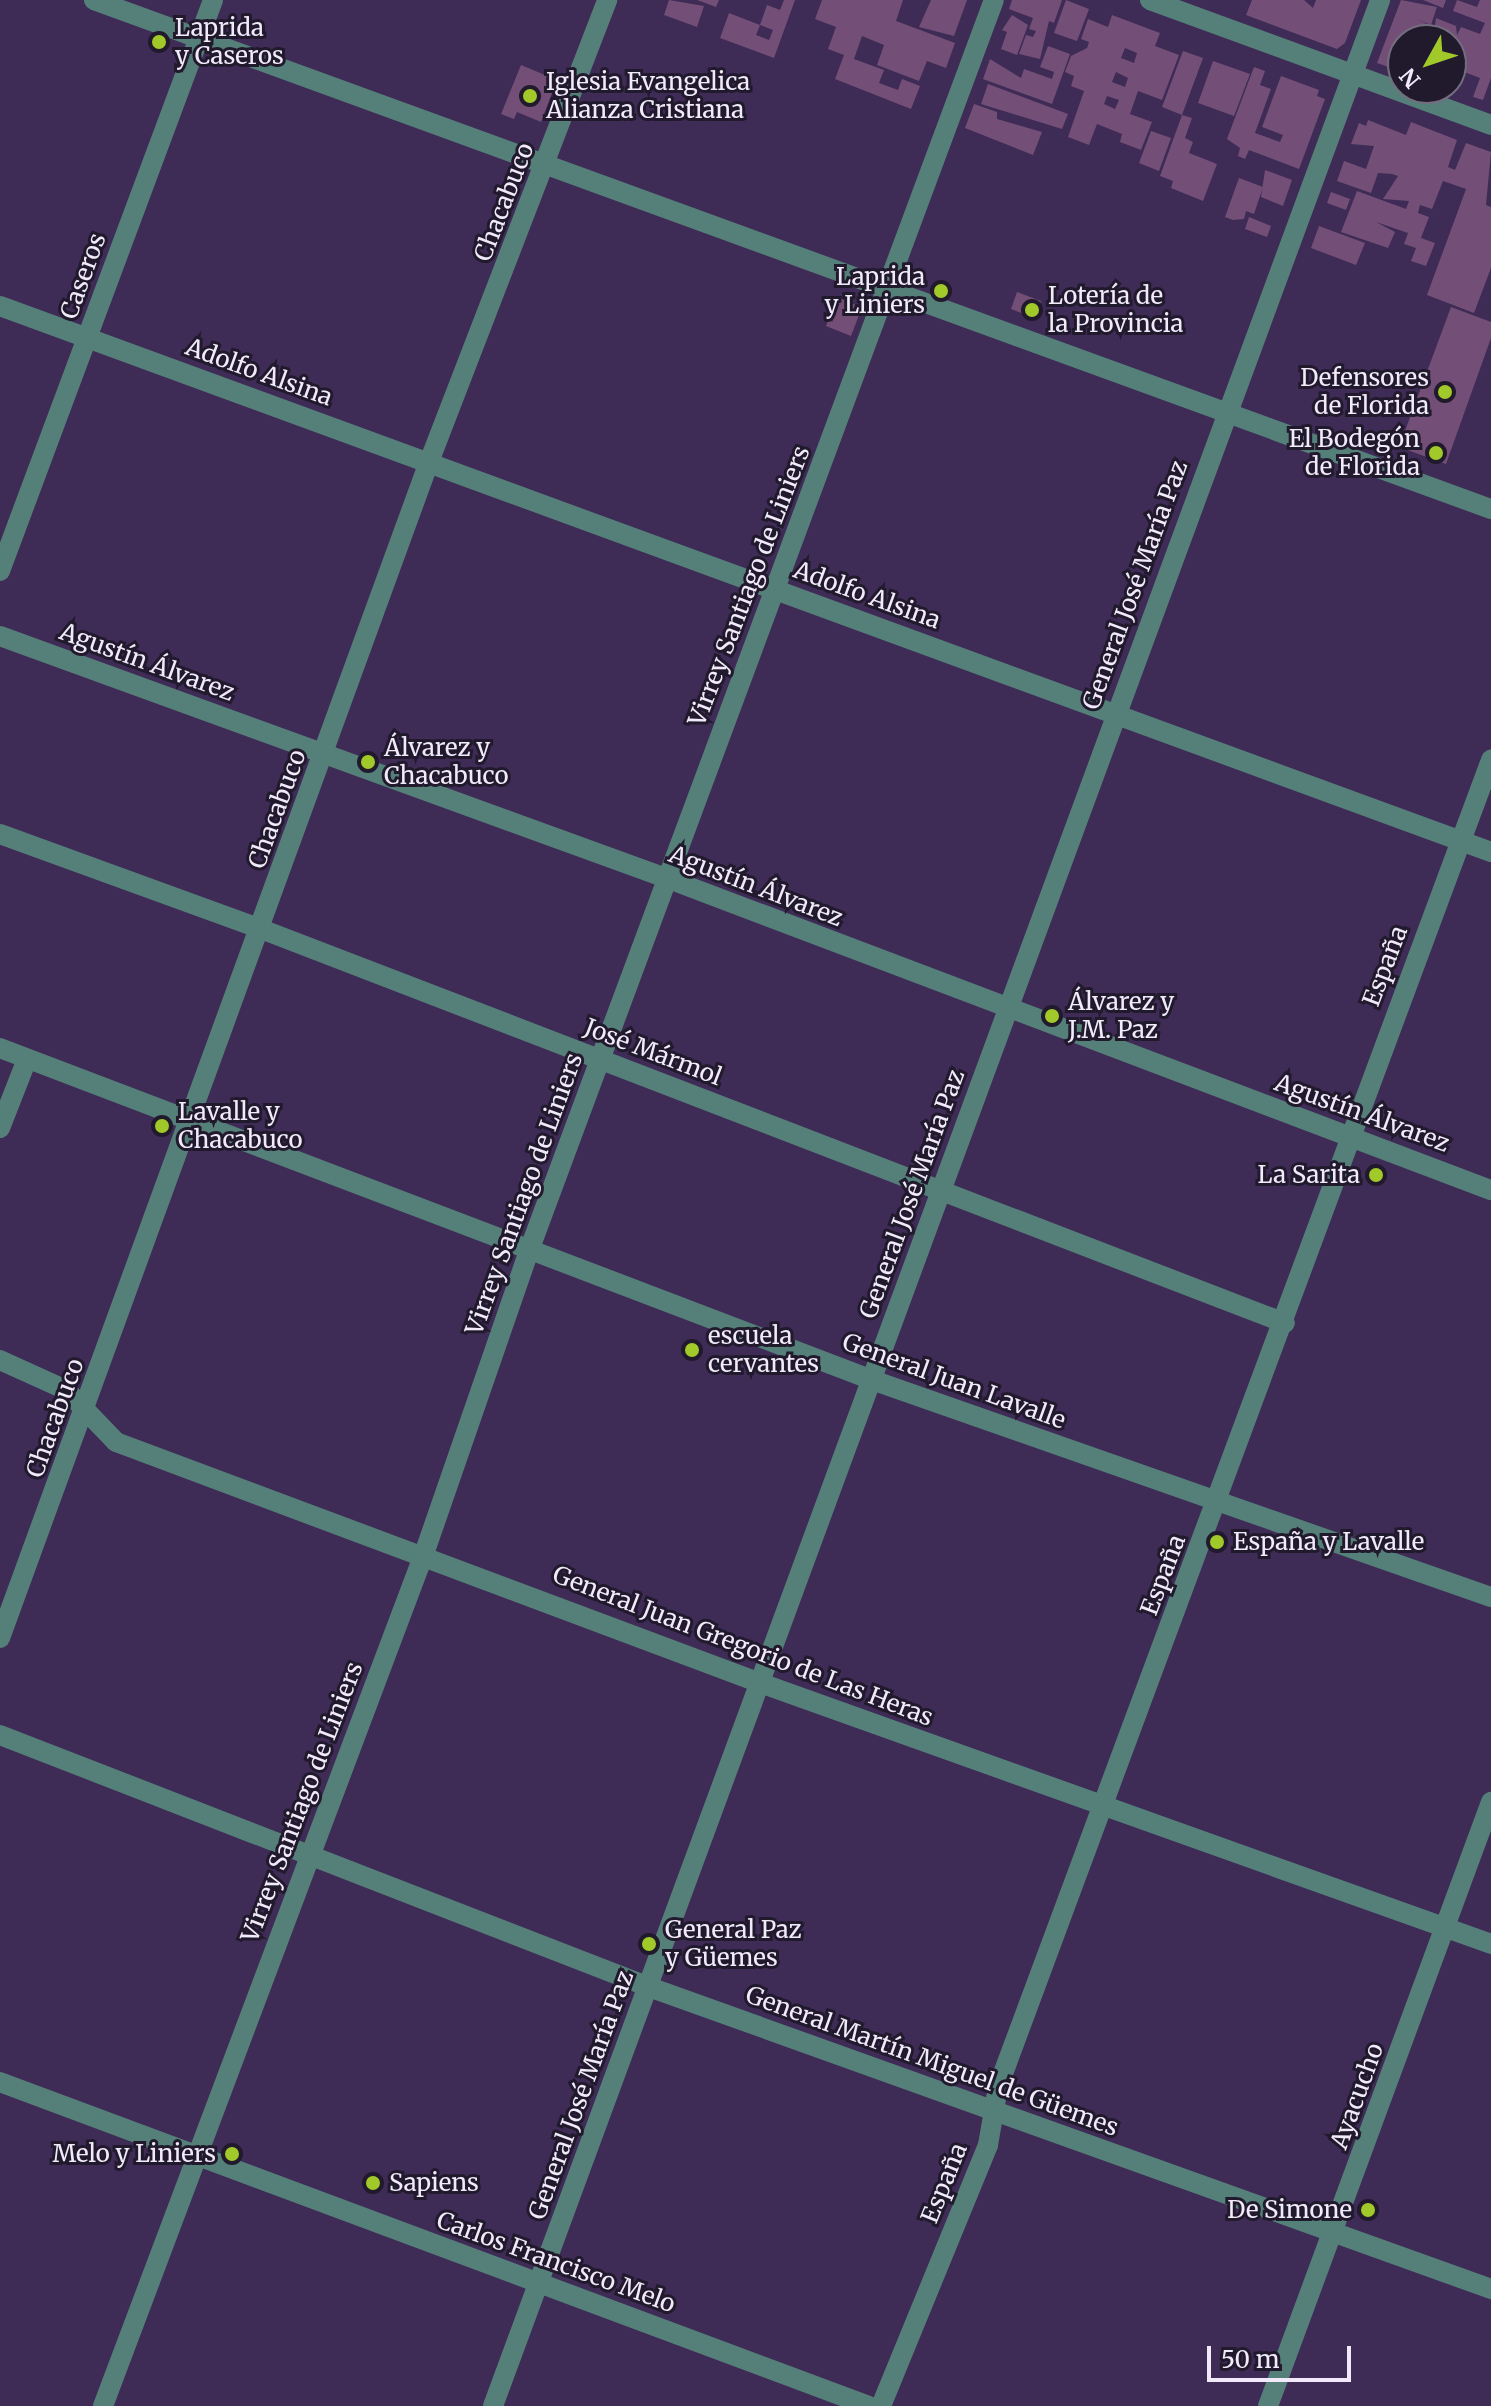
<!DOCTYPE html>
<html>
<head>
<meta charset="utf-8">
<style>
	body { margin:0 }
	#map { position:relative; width:1491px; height:2406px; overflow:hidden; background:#3e2b56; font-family:Merriweather,serif }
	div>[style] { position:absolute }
	.building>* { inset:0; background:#734f77 }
	.minor>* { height:20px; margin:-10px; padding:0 10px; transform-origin:10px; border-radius:10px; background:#558079 }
	.dots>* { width:22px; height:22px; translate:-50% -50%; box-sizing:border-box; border:4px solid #21192c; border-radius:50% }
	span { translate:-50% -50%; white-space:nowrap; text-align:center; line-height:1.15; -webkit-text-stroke:6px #21192c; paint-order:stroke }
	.poi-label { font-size:24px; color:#f1eafb }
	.left { translate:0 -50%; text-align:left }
	.right { translate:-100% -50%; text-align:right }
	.street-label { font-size:24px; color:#f1eafb }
	.north { position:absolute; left:1387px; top:24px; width:80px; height:80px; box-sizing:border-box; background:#21192c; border:2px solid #746d7f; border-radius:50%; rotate:230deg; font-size:22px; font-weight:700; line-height:32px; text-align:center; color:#f1eafb }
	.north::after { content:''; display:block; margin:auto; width:28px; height:36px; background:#a1c929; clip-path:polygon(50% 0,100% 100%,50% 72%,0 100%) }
	.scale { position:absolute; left:1207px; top:2346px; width:144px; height:36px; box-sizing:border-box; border:4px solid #f1eafb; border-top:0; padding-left:10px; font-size:24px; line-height:28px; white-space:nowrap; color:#f1eafb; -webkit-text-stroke:6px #21192c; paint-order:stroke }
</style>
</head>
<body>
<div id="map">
	<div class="building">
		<i style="clip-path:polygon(669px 0,704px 6px,697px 27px,664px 15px)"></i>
		<i style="clip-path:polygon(697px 0,719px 0,716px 7px)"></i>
		<i style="clip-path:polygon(evenodd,784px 0,795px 0,774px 58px,720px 38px,729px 13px,760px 25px,767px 5px,780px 10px,784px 0,760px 25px,773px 30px,769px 40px,756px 35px,760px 25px)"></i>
		<i style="clip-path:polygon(822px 0,903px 0,896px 21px,955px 43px,946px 68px,927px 61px,919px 81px,877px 65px,884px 45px,862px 36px,854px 59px,884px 70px,879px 83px,898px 90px,902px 79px,920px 86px,911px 109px,835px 79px,844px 55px,828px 49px,836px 27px,815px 19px)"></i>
		<i style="clip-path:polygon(931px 0,967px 0,954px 36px,919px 27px)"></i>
		<i style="clip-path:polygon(1012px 0,1062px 0,1054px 23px,1049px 21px,1040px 59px,1019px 54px,1026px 35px,1033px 37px,1036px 31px,1029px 29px,1033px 18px,1009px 9px)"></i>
		<i style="clip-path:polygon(1066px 0,1089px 9px,1077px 41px,1054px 33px)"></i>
		<i style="clip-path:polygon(1252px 0,1304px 0,1313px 8px,1316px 0,1361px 0,1345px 43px,1337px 49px,1246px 15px)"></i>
		<i style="clip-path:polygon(1401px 0,1437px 7px,1431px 25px,1417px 19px,1433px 27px,1428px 40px,1403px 40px,1403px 72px,1377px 63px)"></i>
		<i style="clip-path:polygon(1423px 0,1446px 0,1443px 8px)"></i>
		<i style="clip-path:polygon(1457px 0,1477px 7px,1480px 0,1491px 0,1491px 78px,1483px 100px,1473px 97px,1480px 78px,1451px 67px,1451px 40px,1433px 40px,1436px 18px,1456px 26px,1457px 35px,1461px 27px,1480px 34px,1485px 23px,1453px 11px)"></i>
		<i style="clip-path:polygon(1012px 15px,1028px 25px,1017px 55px,1001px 49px,1007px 32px,1002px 30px)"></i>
		<i style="clip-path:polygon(evenodd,1112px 15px,1160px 33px,1155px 46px,1179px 55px,1162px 100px,1138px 91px,1130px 114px,1152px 122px,1141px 150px,1120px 142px,1122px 134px,1097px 124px,1089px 145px,1068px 137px,1084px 91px,1071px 86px,1074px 76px,1065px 72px,1071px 56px,1087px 48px,1089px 42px,1081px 39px,1088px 19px,1108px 27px,1112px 15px,1125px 48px,1137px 53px,1134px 63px,1121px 58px,1125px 48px,1112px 15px,1116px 72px,1128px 78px,1125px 87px,1112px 82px,1116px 72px,1112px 15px,1107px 96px,1119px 100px,1115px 109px,1104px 104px,1107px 96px)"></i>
		<i style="clip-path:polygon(1048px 46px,1070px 54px,1052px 104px,983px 79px,990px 59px,1021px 78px,1024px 69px,1052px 79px,1054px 72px,1040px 67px)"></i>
		<i style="clip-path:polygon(1183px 51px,1203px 58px,1182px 115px,1162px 107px)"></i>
		<i style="clip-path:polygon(1213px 61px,1250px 74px,1234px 116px,1198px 103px)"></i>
		<i style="clip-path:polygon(521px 65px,557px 80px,541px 122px,517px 112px,514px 119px,501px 114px)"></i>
		<i style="clip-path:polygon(1254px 67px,1265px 71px,1260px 85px,1271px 89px,1255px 133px,1280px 142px,1283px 135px,1262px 127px,1281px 76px,1319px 90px,1317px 96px,1325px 99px,1299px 169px,1249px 150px,1245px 159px,1238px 156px,1240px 148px,1227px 139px)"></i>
		<i style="clip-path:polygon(988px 84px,1068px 114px,1062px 129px,981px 104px)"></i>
		<i style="clip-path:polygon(974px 104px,997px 112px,997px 119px,1042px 132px,1033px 155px,965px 128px)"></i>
		<i style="clip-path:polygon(1182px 115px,1192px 118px,1185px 138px,1193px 142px,1189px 153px,1217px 164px,1203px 201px,1171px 188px,1173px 181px,1160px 176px)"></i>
		<i style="clip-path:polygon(1368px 120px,1406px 135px,1411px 122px,1457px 140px,1448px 167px,1455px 170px,1466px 143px,1491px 152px,1486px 205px,1491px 207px,1491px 268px,1474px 313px,1427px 295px,1466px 189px,1443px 181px,1432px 209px,1420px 205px,1418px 213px,1429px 217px,1421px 238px,1435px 243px,1426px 266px,1411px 261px,1416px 248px,1404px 244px,1408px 233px,1376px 222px,1395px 232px,1388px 248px,1341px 232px,1357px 191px,1406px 209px,1409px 201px,1383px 199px,1398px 176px,1392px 174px,1378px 173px,1371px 193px,1337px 181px,1344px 161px,1366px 169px,1374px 146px,1351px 144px,1359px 123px,1366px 126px)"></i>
		<i style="clip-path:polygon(1151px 131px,1171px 138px,1159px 171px,1139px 163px)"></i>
		<i style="clip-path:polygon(1265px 170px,1292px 180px,1283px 206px,1261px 197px)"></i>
		<i style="clip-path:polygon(1239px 178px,1263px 187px,1254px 214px,1246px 211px,1244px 219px,1233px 220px,1225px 217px)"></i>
		<i style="clip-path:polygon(1331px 192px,1350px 199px,1346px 210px,1327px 203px)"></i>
		<i style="clip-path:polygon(1249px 217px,1271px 226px,1267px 237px,1245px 229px)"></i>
		<i style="clip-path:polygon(1319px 226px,1365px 243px,1356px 265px,1311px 248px)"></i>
		<i style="clip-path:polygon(1017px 292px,1041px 301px,1035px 318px,1011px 309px)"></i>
		<i style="clip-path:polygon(837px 297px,856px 305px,859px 315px,851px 336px,826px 326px)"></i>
		<i style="clip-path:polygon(1451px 307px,1491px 322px,1491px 338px,1446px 464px,1399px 447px)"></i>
	</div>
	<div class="minor">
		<i style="left:94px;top:0;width:1487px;rotate:20.02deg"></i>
		<i style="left:1150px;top:0;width:363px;rotate:20.1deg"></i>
		<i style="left:0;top:306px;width:1588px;rotate:20.11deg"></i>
		<i style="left:0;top:571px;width:609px;rotate:-69.54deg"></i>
		<i style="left:0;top:636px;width:709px;rotate:19.97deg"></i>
		<i style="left:666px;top:878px;width:882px;rotate:20.72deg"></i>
		<i style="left:0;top:834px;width:278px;rotate:20deg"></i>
		<i style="left:261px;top:929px;width:1097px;rotate:21.05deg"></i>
		<i style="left:0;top:1048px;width:933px;rotate:20.84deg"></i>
		<i style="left:872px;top:1380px;width:656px;rotate:19.32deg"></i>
		<i style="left:0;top:1128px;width:74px;rotate:-68.6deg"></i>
		<i style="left:0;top:1360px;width:72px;rotate:24.4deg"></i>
		<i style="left:66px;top:1390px;width:72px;rotate:46.1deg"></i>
		<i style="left:116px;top:1442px;width:691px;rotate:20.51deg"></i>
		<i style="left:763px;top:1684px;width:773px;rotate:19.65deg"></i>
		<i style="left:0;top:1638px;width:1252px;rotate:-69.96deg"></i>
		<i style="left:429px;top:462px;width:495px;rotate:-68.9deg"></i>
		<i style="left:0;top:1735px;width:696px;rotate:21.22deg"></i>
		<i style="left:649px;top:1987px;width:895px;rotate:19.73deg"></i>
		<i style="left:0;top:2082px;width:927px;rotate:20.45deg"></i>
		<i style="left:103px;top:2406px;width:910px;rotate:-69.36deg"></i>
		<i style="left:424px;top:1554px;width:324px;rotate:-70.9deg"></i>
		<i style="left:530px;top:1248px;width:1331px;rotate:-69.61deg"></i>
		<i style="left:493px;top:2406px;width:2564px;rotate:-69.76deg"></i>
		<i style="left:881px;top:2406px;width:282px;rotate:-67.7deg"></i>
		<i style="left:988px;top:2145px;width:59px;rotate:-80.2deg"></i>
		<i style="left:998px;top:2087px;width:1416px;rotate:-69.62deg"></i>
		<i style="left:1268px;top:2406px;width:644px;rotate:-69.74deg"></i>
	</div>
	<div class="dots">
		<i style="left:159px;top:42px;background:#a1c929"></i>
		<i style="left:530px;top:96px;background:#a1c929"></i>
		<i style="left:941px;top:291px;background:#a1c929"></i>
		<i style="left:1032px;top:310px;background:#a1c929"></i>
		<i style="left:1445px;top:392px;background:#a1c929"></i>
		<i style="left:1436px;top:453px;background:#a1c929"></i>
		<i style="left:368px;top:762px;background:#a1c929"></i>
		<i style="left:1052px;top:1016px;background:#a1c929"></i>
		<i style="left:162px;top:1126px;background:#a1c929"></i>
		<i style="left:1376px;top:1175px;background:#a1c929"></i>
		<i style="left:692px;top:1350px;background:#a1c929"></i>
		<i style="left:1217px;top:1542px;background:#a1c929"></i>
		<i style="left:649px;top:1944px;background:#a1c929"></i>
		<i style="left:232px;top:2154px;background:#a1c929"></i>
		<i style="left:373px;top:2183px;background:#a1c929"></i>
		<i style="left:1368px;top:2210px;background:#a1c929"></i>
	</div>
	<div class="poi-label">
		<span class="left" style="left:175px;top:42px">Laprida<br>y Caseros</span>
		<span class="left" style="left:546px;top:96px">Iglesia Evangelica<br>Alianza Cristiana</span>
		<span class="right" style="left:925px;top:291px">Laprida<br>y Liniers</span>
		<span class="left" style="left:1048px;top:310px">Lotería de<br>la Provincia</span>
		<span class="right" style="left:1429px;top:392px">Defensores<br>de Florida</span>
		<span class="right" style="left:1420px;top:453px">El Bodegón<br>de Florida</span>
		<span class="left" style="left:384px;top:762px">Álvarez y<br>Chacabuco</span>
		<span class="left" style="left:1068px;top:1016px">Álvarez y<br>J.M. Paz</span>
		<span class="left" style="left:178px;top:1126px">Lavalle y<br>Chacabuco</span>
		<span class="right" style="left:1360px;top:1175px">La Sarita</span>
		<span class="left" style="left:708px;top:1350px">escuela<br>cervantes</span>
		<span class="left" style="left:1233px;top:1542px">España y Lavalle</span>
		<span class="left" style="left:665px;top:1944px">General Paz<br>y Güemes</span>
		<span class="right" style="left:216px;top:2154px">Melo y Liniers</span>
		<span class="left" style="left:389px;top:2183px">Sapiens</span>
		<span class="right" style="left:1352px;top:2210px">De Simone</span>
	</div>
	<div class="street-label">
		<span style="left:504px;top:202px;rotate:-69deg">Chacabuco</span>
		<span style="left:83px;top:276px;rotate:-70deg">Caseros</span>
		<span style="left:259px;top:372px;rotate:20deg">Adolfo Alsina</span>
		<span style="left:1135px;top:585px;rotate:-70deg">General José María Paz</span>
		<span style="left:749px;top:586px;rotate:-69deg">Virrey Santiago de Liniers</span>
		<span style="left:867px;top:595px;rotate:20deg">Adolfo Alsina</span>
		<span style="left:147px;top:662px;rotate:20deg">Agustín Álvarez</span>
		<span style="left:277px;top:809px;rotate:-70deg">Chacabuco</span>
		<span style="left:756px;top:886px;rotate:21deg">Agustín Álvarez</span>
		<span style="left:1385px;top:966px;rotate:-69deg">España</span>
		<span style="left:653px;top:1052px;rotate:21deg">José Mármol</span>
		<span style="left:1362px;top:1113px;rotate:20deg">Agustín Álvarez</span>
		<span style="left:524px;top:1194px;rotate:-70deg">Virrey Santiago de Liniers</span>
		<span style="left:912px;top:1194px;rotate:-70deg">General José María Paz</span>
		<span style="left:954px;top:1381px;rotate:20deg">General Juan Lavalle</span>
		<span style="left:55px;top:1418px;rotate:-70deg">Chacabuco</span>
		<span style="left:1163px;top:1575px;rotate:-69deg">España</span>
		<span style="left:743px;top:1646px;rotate:21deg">General Juan Gregorio de Las Heras</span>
		<span style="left:302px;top:1802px;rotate:-69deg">Virrey Santiago de Liniers</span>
		<span style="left:932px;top:2061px;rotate:20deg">General Martín Miguel de Güemes</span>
		<span style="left:581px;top:2095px;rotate:-70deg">General José María Paz</span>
		<span style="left:1357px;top:2096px;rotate:-70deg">Ayacucho</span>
		<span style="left:944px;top:2183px;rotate:-68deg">España</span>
		<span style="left:556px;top:2262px;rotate:20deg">Carlos Francisco Melo</span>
	</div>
	<div class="north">N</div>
	<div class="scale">50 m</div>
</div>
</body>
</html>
